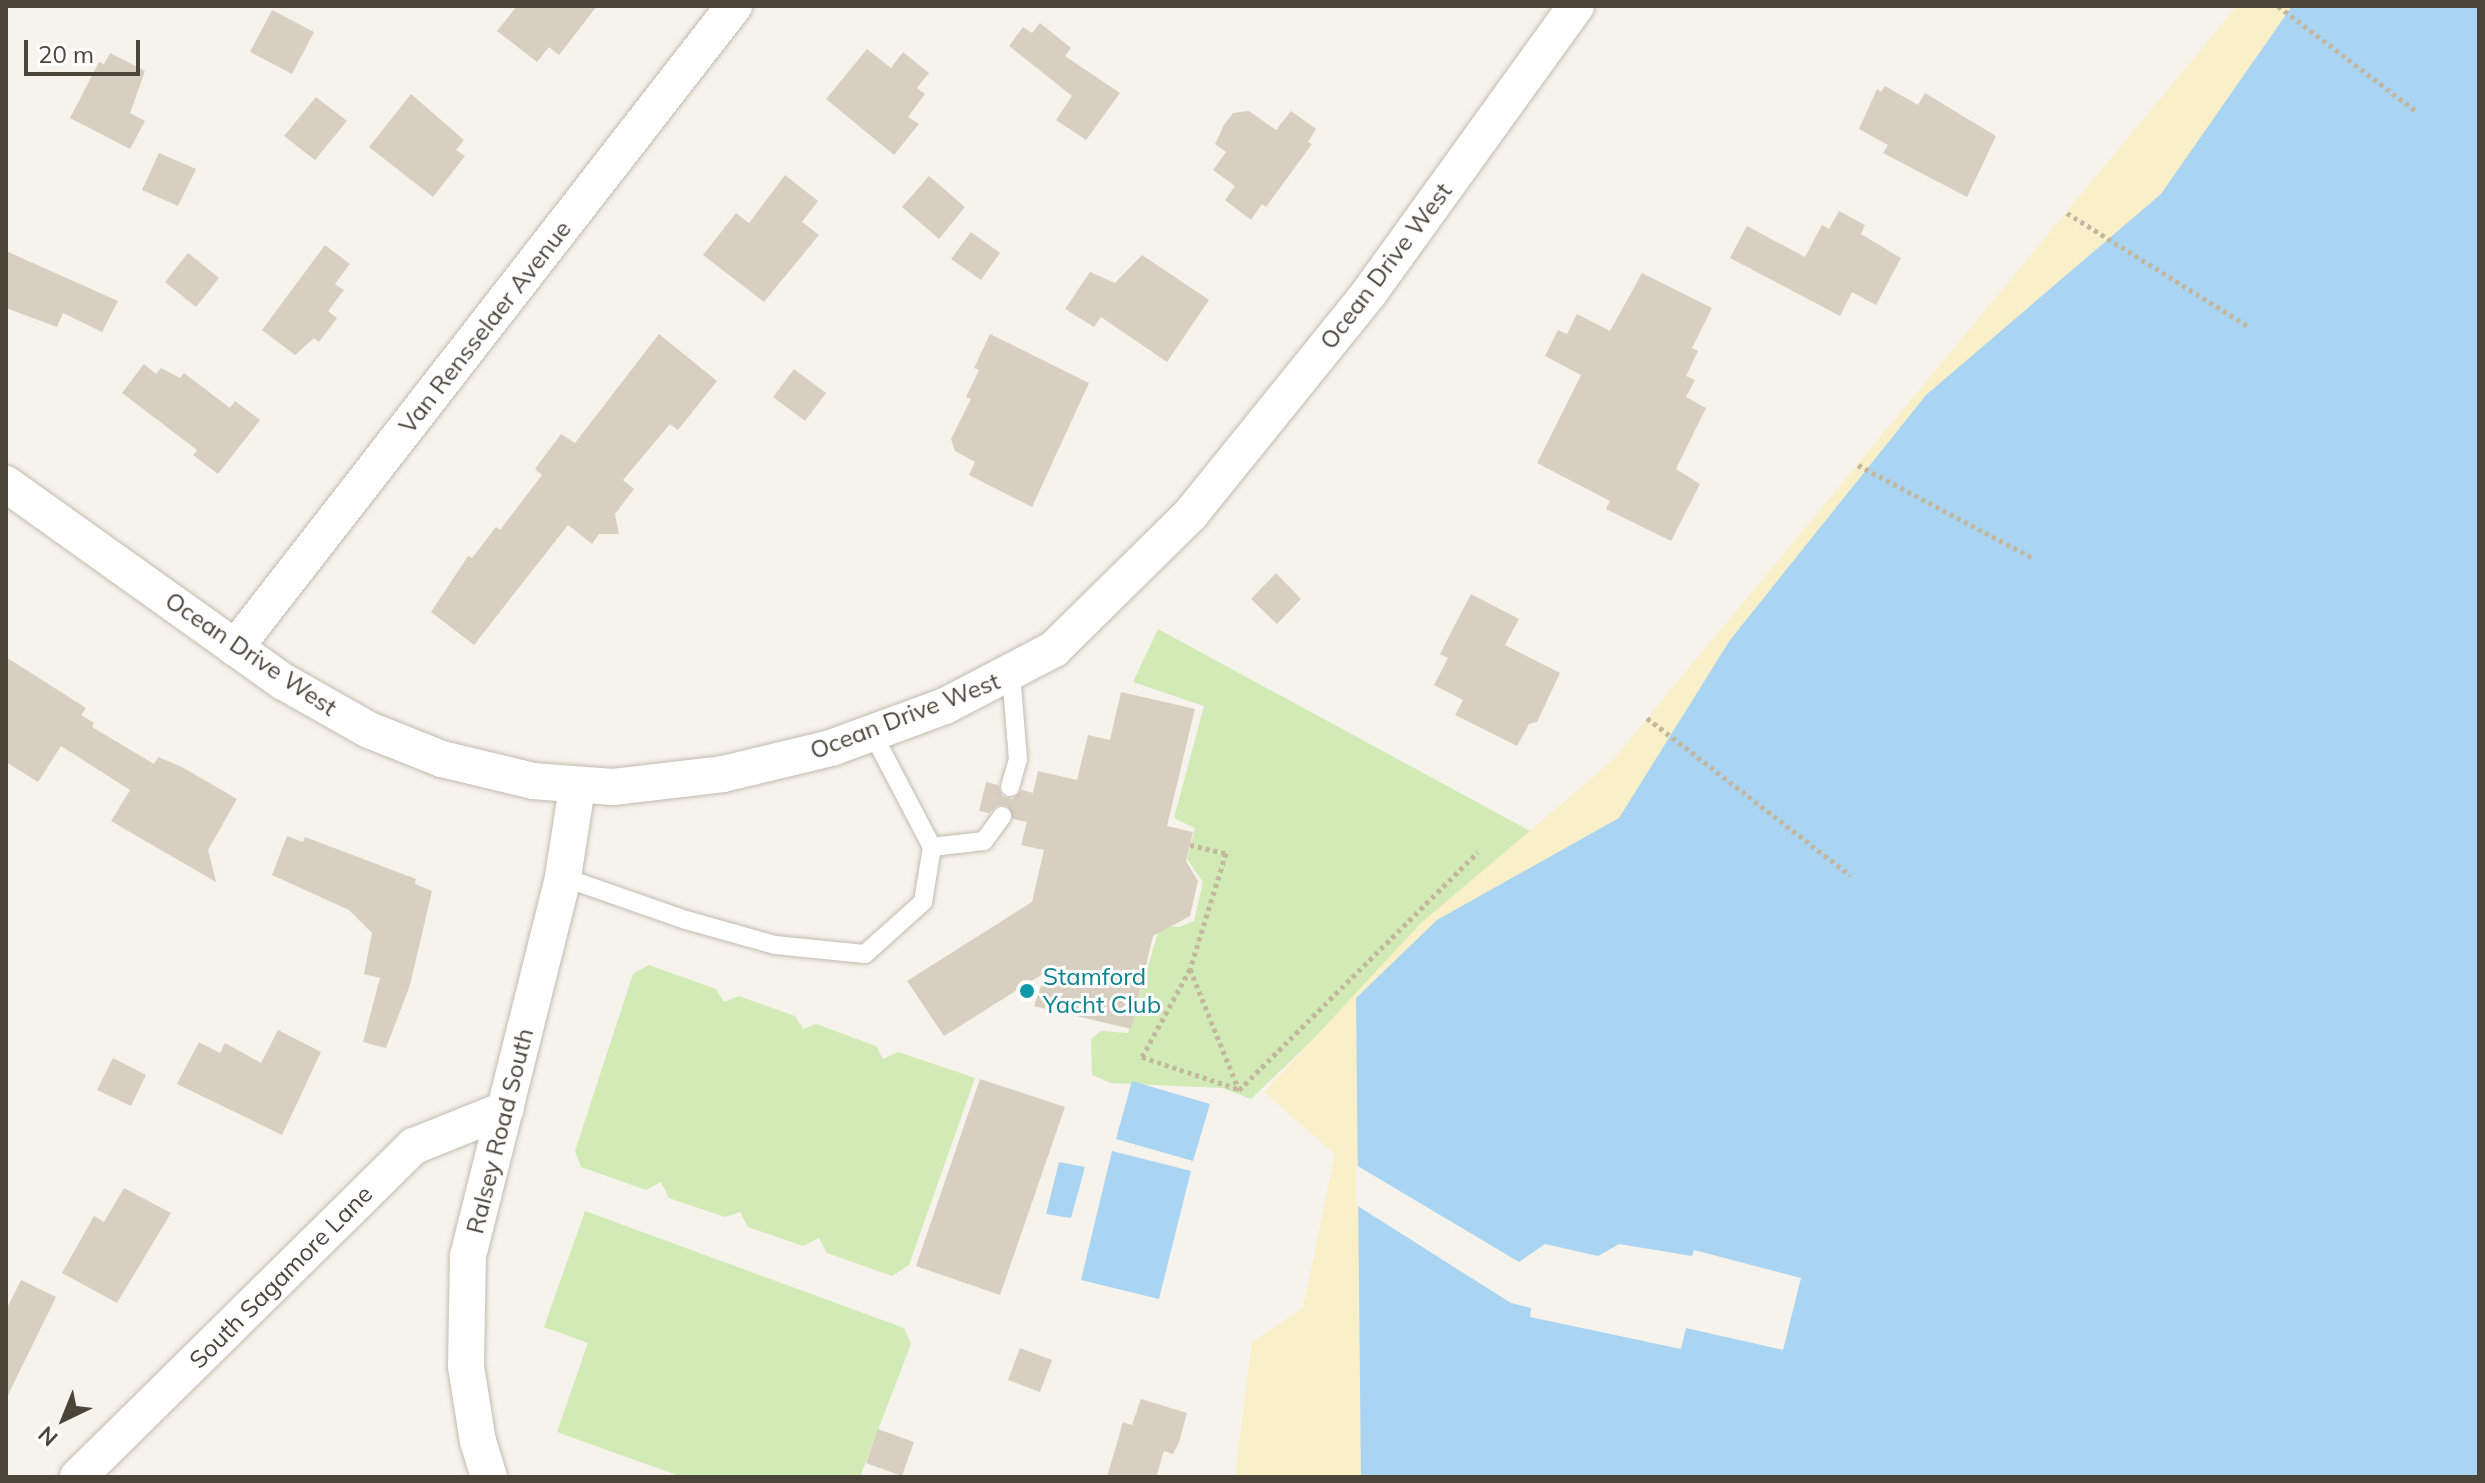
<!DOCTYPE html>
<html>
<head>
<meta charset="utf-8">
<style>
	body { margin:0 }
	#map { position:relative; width:2485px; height:1483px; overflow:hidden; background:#f6f3ec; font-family:Mulish,sans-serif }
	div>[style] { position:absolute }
	.green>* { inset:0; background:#d2eab5 }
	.sand>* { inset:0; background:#f9efc9 }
	.water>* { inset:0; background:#a9d4f2 }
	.pier>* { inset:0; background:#f6f3ec }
	.building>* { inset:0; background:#d8cfc1 }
	.path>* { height:5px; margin-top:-2.5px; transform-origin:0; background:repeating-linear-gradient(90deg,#c4b79f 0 4px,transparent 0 8px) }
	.roads { filter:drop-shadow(0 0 2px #c2bbae) drop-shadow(0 0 2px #c2bbae) }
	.lane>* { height:18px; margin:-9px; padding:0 9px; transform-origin:9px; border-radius:9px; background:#fff }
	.street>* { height:36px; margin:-18px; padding:0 18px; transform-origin:18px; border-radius:18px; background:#fff }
	.dots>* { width:22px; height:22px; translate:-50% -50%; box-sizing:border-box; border:4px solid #fff; border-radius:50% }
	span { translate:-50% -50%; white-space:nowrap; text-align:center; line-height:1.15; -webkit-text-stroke:6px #fff; paint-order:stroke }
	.street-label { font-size:24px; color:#4b4439 }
	.culture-label { font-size:24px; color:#0d838f }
	.left { translate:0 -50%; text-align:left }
	.frame { position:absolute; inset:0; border:8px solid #4b4439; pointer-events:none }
	.north { position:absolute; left:24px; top:1379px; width:80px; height:80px; -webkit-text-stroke:6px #fff; paint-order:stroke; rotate:223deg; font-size:22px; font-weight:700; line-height:32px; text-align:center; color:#4b4439 }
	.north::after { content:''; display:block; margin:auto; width:28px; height:36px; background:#4b4439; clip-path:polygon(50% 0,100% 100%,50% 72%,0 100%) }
	.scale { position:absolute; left:24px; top:40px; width:116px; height:36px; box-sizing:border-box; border:4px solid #4b4439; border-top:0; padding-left:10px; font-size:24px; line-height:28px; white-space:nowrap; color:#4b4439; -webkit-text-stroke:6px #fff; paint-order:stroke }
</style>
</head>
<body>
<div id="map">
	<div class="green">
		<i style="clip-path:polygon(1158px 629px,1530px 831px,1251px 1099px,1222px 1088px,1111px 1083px,1092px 1075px,1091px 1039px,1101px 1031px,1128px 1033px,1160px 926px,1179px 927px,1194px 921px,1203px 882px,1187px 859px,1195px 828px,1174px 818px,1204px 706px,1133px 682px)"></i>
		<i style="clip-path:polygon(649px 965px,716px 989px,724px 1002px,739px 996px,795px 1016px,803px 1029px,816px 1024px,876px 1046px,883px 1059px,898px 1052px,975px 1078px,909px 1265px,892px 1276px,827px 1253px,819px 1238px,803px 1246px,748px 1227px,740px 1212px,725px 1217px,669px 1198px,661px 1182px,646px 1190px,581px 1167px,575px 1151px,633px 974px)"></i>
		<i style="clip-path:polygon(585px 1211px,904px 1328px,911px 1344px,860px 1477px,682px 1477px,557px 1432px,588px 1343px,544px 1327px)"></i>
	</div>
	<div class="sand">
		<i style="clip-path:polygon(2237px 6px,2436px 6px,1453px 1477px,1235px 1477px,1252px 1342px,1303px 1308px,1335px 1154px,1264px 1092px,1421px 923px,1612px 761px)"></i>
	</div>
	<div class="water">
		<i style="clip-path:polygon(2292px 6px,2479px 6px,2479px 1477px,1361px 1477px,1356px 998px,1437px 920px,1619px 818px,1730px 640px,1926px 395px,2161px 194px)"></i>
		<i style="clip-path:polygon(1132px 1081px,1210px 1104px,1193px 1161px,1116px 1139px)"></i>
		<i style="clip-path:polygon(1112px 1151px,1191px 1171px,1159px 1299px,1081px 1280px)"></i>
		<i style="clip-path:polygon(1059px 1162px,1085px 1167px,1071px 1218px,1046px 1214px)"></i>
	</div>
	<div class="pier">
		<i style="clip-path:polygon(1356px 1165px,1519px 1262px,1545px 1244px,1598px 1256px,1619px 1244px,1692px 1256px,1694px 1250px,1801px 1278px,1783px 1350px,1686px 1328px,1681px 1349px,1530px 1317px,1531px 1308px,1511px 1303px,1356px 1205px)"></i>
	</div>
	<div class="building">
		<i style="clip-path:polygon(517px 6px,597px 6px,559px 55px,549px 47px,537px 62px,497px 31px)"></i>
		<i style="clip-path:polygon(272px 10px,314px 32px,292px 74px,250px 52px)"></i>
		<i style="clip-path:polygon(1040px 23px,1071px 48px,1065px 56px,1120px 93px,1086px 140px,1056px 120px,1072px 96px,1009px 46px,1023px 27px,1032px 33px)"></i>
		<i style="clip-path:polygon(867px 49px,891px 68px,903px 52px,929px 73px,917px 88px,925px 94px,908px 117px,919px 124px,894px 155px,826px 99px)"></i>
		<i style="clip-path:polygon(110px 53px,145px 71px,130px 113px,145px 121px,130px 149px,70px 118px,99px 62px,104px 64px)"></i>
		<i style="clip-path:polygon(1885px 86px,1918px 105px,1925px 93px,1996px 136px,1967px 197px,1883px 153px,1888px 145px,1859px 129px,1877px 89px,1881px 92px)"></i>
		<i style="clip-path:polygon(411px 94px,464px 140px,456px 150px,465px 156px,433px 197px,369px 147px)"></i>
		<i style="clip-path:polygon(316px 97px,347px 121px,315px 160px,284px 136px)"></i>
		<i style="clip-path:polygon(1249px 111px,1276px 130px,1291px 111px,1316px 129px,1308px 142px,1312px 144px,1266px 207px,1262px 204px,1251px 220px,1225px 200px,1235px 186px,1213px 170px,1226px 152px,1215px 144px,1224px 125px,1233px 113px)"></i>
		<i style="clip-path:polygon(159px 153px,196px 169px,178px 206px,142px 190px)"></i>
		<i style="clip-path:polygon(785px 175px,818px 201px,802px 222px,819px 235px,764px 302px,703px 255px,736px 213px,749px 223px)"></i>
		<i style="clip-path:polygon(929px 176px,965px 207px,939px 239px,902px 207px)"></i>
		<i style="clip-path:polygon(1839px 211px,1865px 225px,1861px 234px,1901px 258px,1876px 305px,1852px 292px,1840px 316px,1730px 258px,1747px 226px,1805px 257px,1822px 225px,1829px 229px)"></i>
		<i style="clip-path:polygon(971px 232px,1000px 253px,981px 280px,951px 259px)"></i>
		<i style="clip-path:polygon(325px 245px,350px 264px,335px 284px,344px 290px,328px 311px,337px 318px,319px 342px,314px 338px,295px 355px,262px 330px)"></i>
		<i style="clip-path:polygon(6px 251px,118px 301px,102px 332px,63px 313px,57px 327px,6px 308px)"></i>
		<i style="clip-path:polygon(188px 253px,219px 278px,196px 307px,165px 282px)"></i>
		<i style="clip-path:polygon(1142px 255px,1209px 300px,1167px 362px,1101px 317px,1094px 327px,1065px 309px,1090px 272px,1115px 283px)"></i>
		<i style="clip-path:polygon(1642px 273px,1712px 308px,1692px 348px,1698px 351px,1686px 376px,1695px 380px,1686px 397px,1706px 408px,1676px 469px,1700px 484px,1671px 541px,1606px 509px,1610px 501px,1537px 463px,1581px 375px,1545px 356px,1558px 330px,1567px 334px,1577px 314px,1610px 331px)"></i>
		<i style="clip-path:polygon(659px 334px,717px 381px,678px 430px,670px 424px,623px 480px,634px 489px,615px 514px,619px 534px,599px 534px,592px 544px,568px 525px,474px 645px,431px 612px,468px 556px,472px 558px,496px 527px,500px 530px,542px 475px,535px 469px,561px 434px,575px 443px)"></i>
		<i style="clip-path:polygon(990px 334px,1089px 383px,1032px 507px,969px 475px,975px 462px,955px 451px,951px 439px,971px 399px,966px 397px,979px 370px,974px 368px)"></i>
		<i style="clip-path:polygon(144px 364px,156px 374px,161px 368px,180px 378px,184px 373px,230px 408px,235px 401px,260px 420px,218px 474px,193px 455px,197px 450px,122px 393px)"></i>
		<i style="clip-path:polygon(794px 369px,826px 393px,805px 421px,773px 397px)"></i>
		<i style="clip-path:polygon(1276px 573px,1301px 599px,1277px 624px,1251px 599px)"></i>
		<i style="clip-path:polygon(1471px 594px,1519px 619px,1505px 645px,1560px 673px,1537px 722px,1529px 724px,1517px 746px,1455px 715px,1463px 700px,1434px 685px,1448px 658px,1440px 654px)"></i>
		<i style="clip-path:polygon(6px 657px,86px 708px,81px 715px,94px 723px,92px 727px,154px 764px,158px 757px,182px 767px,237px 799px,208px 850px,216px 882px,111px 821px,130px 790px,61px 746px,38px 782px,6px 762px)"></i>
		<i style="clip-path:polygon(1121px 692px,1195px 709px,1167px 826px,1193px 832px,1186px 861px,1198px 881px,1190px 916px,1153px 936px,1131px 1029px,1034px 1006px,1046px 972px,944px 1036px,907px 981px,1032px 902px,1044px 850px,1021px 845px,1027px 822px,1013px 819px,1008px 806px,998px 805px,989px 813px,979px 811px,986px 782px,998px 785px,1002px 796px,1012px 799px,1022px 790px,1033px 793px,1038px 771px,1077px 780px,1088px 735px,1110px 740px)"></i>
		<i style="clip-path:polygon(287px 836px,303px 842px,305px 837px,416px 879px,415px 884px,432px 891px,410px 985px,386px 1048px,363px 1042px,380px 978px,364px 974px,372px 933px,349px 910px,272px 875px)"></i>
		<i style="clip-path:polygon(278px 1030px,321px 1052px,282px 1135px,177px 1084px,199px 1042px,220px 1053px,225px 1043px,261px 1063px)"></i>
		<i style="clip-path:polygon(113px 1058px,146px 1075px,131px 1106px,97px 1090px)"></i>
		<i style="clip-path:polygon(980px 1079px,1065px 1107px,1000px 1295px,916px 1266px)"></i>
		<i style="clip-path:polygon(124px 1188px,171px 1213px,117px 1303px,62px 1273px,94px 1216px,104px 1222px)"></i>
		<i style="clip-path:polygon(21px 1280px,56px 1297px,6px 1399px,6px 1310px)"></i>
		<i style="clip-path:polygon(1020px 1348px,1052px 1360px,1040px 1392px,1008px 1380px)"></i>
		<i style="clip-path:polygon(1141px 1399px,1187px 1413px,1179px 1442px,1173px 1454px,1164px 1451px,1156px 1477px,1107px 1477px,1123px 1422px,1132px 1425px)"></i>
		<i style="clip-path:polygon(878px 1429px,914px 1442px,902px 1476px,866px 1463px)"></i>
	</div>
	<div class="path">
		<i style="left:2278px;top:6px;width:175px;rotate:37.3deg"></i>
		<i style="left:2067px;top:213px;width:213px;rotate:32deg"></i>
		<i style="left:1858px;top:465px;width:200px;rotate:28deg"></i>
		<i style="left:1647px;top:718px;width:257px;rotate:37.7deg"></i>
		<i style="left:1190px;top:845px;width:37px;rotate:13deg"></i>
		<i style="left:1226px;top:853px;width:121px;rotate:107.2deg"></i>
		<i style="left:1190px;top:969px;width:100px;rotate:118.6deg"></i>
		<i style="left:1142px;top:1057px;width:101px;rotate:18.4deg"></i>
		<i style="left:1190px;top:969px;width:131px;rotate:68deg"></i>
		<i style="left:1239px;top:1090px;width:337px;rotate:-44.9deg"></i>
	</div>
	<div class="roads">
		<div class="lane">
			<i style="left:1010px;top:787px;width:29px;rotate:-74deg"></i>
			<i style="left:1018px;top:759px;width:85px;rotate:-94.7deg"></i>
			<i style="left:932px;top:847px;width:52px;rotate:-6.6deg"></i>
			<i style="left:984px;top:841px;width:31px;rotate:-54deg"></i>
			<i style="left:563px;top:877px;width:130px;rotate:19.3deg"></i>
			<i style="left:686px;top:920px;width:92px;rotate:15.7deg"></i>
			<i style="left:775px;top:945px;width:90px;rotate:5.7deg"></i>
			<i style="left:865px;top:954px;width:78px;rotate:-41.9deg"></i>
			<i style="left:923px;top:902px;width:56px;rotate:-80.7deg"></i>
			<i style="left:932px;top:847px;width:130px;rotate:-117.6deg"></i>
		</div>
		<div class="street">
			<i style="left:6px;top:484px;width:341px;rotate:35.5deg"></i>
			<i style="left:284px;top:682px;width:98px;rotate:29.5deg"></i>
			<i style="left:369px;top:730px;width:79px;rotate:21.7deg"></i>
			<i style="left:442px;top:759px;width:94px;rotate:13.6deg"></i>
			<i style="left:533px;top:781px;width:80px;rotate:4.3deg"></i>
			<i style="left:613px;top:787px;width:111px;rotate:-6.7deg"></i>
			<i style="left:723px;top:774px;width:111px;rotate:-13.5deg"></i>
			<i style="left:831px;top:748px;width:121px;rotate:-20.2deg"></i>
			<i style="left:945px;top:706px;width:123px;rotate:-27.6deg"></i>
			<i style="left:1054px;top:649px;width:191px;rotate:-44.6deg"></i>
			<i style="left:1190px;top:515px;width:285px;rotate:-51.1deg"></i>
			<i style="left:1369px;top:293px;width:354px;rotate:-54.2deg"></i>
			<i style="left:235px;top:648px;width:813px;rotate:-52.14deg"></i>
			<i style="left:78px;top:1477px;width:472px;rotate:-44.6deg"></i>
			<i style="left:414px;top:1146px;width:99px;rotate:-21.9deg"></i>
			<i style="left:489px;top:1477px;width:37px;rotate:-107deg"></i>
			<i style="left:478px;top:1442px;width:77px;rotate:-99deg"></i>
			<i style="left:466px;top:1366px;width:110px;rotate:-89deg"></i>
			<i style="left:468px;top:1256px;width:391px;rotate:-75.9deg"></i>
			<i style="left:563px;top:877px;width:90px;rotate:-81.1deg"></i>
		</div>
	</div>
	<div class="dots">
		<i style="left:1027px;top:991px;background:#0f9aa8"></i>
	</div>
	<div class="street-label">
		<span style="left:1386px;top:266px;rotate:-53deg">Ocean Drive West</span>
		<span style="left:485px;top:327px;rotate:-52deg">Van Rensselaer Avenue</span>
		<span style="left:251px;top:654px;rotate:34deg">Ocean Drive West</span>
		<span style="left:905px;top:716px;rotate:-21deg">Ocean Drive West</span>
		<span style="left:500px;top:1131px;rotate:-76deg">Ralsey Road South</span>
		<span style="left:281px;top:1277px;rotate:-45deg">South Sagamore Lane</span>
	</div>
	<div class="culture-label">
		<span class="left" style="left:1043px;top:991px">Stamford<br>Yacht Club</span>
	</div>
	<div class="frame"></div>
	<div class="north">N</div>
	<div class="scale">20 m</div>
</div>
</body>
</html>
